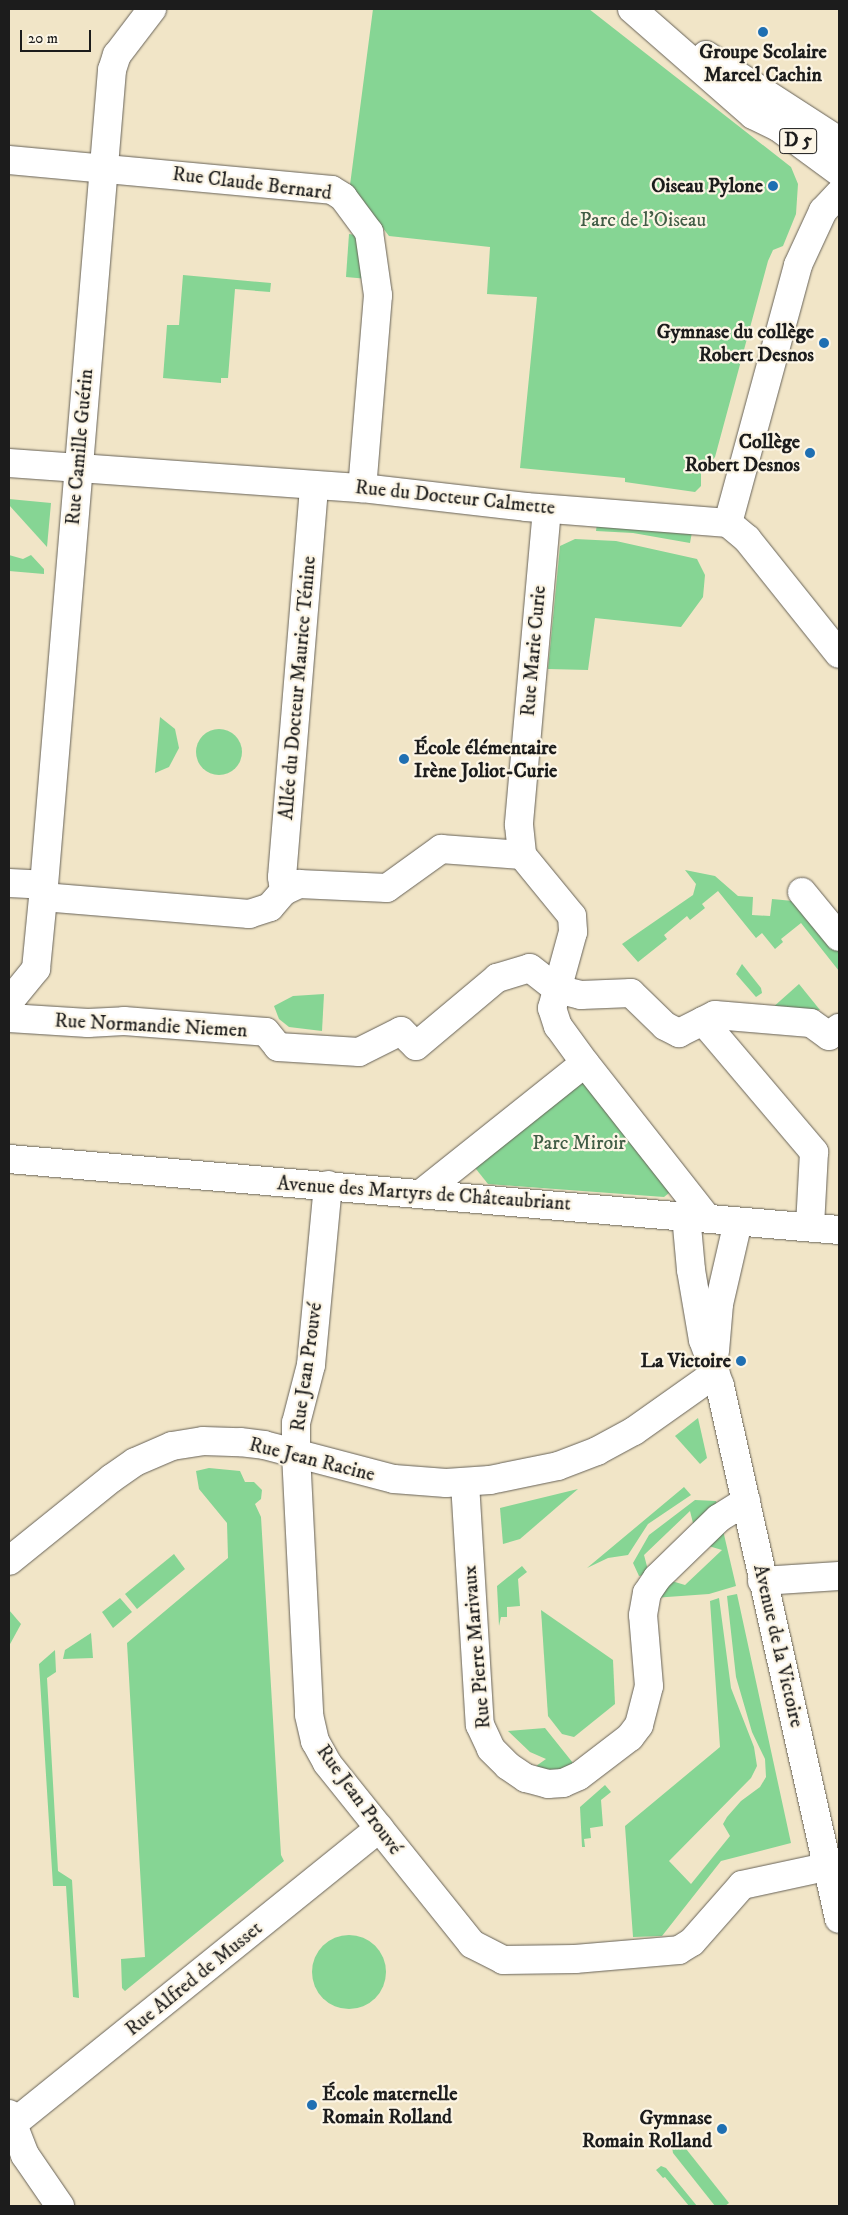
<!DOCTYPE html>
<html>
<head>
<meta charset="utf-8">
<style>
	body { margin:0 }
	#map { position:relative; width:848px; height:2215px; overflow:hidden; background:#f1e5c7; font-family:"IM FELL DW Pica",serif }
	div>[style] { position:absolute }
	.green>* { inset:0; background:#86d594 }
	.round { border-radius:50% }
	.roads { filter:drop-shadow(0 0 1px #676258) drop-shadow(0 0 1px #676258) }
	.minor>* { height:28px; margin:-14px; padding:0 14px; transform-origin:14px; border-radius:14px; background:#fff }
	.major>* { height:28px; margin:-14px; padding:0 14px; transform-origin:14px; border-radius:14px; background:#fff }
	.dots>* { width:14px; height:14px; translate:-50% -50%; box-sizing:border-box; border:2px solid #fcf5e5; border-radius:50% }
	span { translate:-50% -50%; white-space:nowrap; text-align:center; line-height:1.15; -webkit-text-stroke:4.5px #fcf5e5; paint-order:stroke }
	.shield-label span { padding:1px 4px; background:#fcf5e5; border:1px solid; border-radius:4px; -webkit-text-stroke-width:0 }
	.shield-label { font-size:19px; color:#1c1c1c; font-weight:700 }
	.poi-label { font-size:20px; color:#1c1c1c; font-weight:700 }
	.right { translate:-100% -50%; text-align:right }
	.left { translate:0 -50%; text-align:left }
	.street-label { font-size:20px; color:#1c1c1c }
	.park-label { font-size:20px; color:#415d46 }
	.frame { position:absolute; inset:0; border:10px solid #1c1c1c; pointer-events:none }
	.scale { position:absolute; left:20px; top:30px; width:71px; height:22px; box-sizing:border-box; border:2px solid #1c1c1c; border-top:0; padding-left:6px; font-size:15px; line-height:18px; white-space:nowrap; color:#1c1c1c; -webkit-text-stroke:4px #fcf5e5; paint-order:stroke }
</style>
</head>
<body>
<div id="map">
	<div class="green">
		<i style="clip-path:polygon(373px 9px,589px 9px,791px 167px,798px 184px,796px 214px,783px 246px,773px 250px,768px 261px,715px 457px,701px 472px,701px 486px,695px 492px,625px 482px,625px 478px,520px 468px,537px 297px,487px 294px,490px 247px,389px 236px,350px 185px)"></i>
		<i style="clip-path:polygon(349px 234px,361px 236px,368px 279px,346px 277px)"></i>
		<i style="clip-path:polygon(183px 275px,271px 283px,270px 292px,235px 289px,228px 378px,221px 378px,221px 383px,163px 378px,167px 325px,179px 325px)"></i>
		<i style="clip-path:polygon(9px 499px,51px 503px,47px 547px,9px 505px)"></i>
		<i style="clip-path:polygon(597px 523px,692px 532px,690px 543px,633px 533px,596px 531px)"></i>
		<i style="clip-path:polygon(575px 539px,616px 541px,697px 559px,705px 575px,703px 597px,681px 627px,595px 618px,588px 670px,548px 669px,560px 546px)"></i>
		<i style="clip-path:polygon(9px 555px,23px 559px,31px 555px,44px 569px,44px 574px,9px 571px)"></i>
		<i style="clip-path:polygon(160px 717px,175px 729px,179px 748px,169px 767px,155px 773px)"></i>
		<i class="round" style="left:196px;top:729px;width:46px;height:46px"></i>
		<i style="clip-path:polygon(685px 870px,715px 876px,738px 896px,753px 897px,752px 915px,770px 916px,772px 899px,793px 901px,839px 948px,839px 971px,801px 923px,781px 939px,783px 942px,775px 949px,762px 933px,756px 938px,718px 891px,702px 904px,705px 908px,690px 920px,687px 916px,664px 935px,667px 939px,638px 962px,622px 944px,693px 895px,696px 884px)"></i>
		<i style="clip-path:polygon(742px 964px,761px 988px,762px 993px,756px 997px,736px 974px)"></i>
		<i style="clip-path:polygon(799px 984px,820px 1010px,771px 1009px)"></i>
		<i style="clip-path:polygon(324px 994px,322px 1031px,289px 1027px,279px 1019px,274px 1006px,293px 996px)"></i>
		<i style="clip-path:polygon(587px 1076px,674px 1189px,664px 1197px,488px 1184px,472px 1164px)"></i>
		<i style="clip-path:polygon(698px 1418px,707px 1458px,700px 1464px,675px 1436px)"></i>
		<i style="clip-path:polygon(209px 1468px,240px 1471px,245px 1482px,254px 1482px,262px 1490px,261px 1499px,255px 1504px,261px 1517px,281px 1855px,284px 1861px,125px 1991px,122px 1988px,121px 1959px,145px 1957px,127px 1643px,228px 1558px,227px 1523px,199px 1489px,196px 1471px)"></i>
		<i style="clip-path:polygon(684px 1487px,691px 1495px,648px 1524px,628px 1555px,608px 1558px,587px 1568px)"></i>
		<i style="clip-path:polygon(578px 1489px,520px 1539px,503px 1544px,500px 1508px)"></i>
		<i style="clip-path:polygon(695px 1500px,716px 1501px,719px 1511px,695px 1531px,690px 1511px,644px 1555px,649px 1574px,639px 1576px,633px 1563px,649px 1535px)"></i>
		<i style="clip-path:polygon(722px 1526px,736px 1586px,709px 1594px,653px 1598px,665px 1579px,685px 1585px,722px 1550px,702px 1544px)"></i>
		<i style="clip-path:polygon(174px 1554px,185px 1569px,137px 1609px,125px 1594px)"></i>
		<i style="clip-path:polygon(522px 1566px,527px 1572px,518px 1579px,520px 1606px,507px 1607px,507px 1617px,501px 1617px,499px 1626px,497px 1586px)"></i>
		<i style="clip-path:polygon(737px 1594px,791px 1843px,721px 1861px,662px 1936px,633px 1937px,625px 1826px,720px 1747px,710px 1601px,719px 1598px,731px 1688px,754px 1747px,757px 1766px,751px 1778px,669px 1861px,691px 1884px,730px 1836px,723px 1824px,727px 1817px,741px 1801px,760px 1787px,766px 1777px,765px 1759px,752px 1732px,736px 1677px,727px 1596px)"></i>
		<i style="clip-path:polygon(120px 1598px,132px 1612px,113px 1628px,102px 1612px)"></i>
		<i style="clip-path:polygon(9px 1610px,21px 1624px,9px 1646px)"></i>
		<i style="clip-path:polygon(541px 1610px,613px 1660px,615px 1704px,574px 1737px,562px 1734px,548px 1716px)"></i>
		<i style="clip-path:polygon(91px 1633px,93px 1658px,63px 1659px,65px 1650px)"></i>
		<i style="clip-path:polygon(55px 1650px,56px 1672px,47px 1678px,58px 1871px,72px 1880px,79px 1998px,73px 1997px,66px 1886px,53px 1886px,39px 1664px)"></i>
		<i style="clip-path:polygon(545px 1728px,577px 1768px,573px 1771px,529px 1771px,546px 1759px,530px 1752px,508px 1731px)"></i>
		<i style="clip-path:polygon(605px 1785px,611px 1792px,601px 1800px,603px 1826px,590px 1828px,591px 1838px,584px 1839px,585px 1847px,582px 1847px,580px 1807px)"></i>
		<i class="round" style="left:312px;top:1935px;width:74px;height:74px"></i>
		<i style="clip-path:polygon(679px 2140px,729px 2203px,725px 2206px,715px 2206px,673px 2153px,672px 2147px)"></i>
		<i style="clip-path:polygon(661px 2166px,666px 2168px,697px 2206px,689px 2206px,665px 2177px,663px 2178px,656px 2170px)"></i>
	</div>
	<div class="roads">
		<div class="minor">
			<i style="left:9px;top:160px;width:324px;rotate:5.3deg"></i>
			<i style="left:332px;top:190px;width:13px;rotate:32deg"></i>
			<i style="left:343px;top:197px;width:44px;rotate:53.4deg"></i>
			<i style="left:369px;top:232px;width:64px;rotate:81.9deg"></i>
			<i style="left:378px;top:295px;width:194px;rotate:94.7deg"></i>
			<i style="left:9px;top:463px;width:354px;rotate:4.1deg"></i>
			<i style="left:362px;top:488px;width:165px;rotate:6.6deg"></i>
			<i style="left:526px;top:507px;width:203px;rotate:4.5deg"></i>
			<i style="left:728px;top:523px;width:25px;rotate:40deg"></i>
			<i style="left:747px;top:539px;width:147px;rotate:51.3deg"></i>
			<i style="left:547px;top:509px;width:317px;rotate:95.1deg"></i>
			<i style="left:519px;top:825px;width:30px;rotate:84deg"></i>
			<i style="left:522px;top:855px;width:79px;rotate:50.7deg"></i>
			<i style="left:572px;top:916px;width:16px;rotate:86deg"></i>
			<i style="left:573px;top:932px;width:79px;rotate:105.4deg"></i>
			<i style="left:552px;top:1008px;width:19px;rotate:72deg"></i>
			<i style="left:558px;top:1026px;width:46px;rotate:53.9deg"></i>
			<i style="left:728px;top:523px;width:267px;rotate:-74.8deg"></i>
			<i style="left:798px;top:265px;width:60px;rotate:-65.2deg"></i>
			<i style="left:823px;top:211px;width:23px;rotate:-47deg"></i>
			<i style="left:9px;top:883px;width:35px;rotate:3deg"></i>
			<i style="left:284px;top:891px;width:14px;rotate:-98deg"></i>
			<i style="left:282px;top:877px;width:393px;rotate:-85.3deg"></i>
			<i style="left:802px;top:892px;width:58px;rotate:50.6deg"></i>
			<i style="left:43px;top:897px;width:830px;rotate:-85.23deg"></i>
			<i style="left:112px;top:70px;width:16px;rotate:-72deg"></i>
			<i style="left:117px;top:55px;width:58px;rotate:-52.7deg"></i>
			<i style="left:9px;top:1002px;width:43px;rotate:-50.7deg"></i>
			<i style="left:36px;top:969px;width:72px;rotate:-84.4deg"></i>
			<i style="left:43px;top:897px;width:207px;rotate:4.7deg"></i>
			<i style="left:249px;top:914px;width:22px;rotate:-18deg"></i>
			<i style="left:270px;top:907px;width:21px;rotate:-49deg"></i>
			<i style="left:284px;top:891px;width:17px;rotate:-25deg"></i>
			<i style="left:299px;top:884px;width:88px;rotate:2.6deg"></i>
			<i style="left:387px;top:888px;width:67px;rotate:-35.8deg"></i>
			<i style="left:441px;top:849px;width:81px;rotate:4.2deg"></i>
			<i style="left:9px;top:1018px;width:79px;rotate:3.6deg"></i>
			<i style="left:88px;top:1023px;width:36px;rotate:-3deg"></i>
			<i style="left:124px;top:1021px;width:142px;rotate:4.4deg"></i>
			<i style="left:266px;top:1032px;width:19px;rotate:51deg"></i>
			<i style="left:278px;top:1047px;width:81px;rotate:3.5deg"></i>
			<i style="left:359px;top:1052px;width:47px;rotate:-26.6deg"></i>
			<i style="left:401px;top:1031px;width:21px;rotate:45deg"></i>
			<i style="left:416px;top:1046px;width:106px;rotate:-40deg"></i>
			<i style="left:497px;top:978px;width:34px;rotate:-17deg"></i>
			<i style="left:530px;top:968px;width:34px;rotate:38deg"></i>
			<i style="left:557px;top:989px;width:25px;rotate:14deg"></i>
			<i style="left:581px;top:995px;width:50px;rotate:-2.3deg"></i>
			<i style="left:631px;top:993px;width:47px;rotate:44.1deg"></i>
			<i style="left:665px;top:1026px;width:16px;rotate:27deg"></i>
			<i style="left:679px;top:1033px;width:40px;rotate:-26.6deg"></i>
			<i style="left:715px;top:1015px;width:96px;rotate:4.8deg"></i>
			<i style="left:811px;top:1023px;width:22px;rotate:36deg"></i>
			<i style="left:829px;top:1036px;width:13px;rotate:-39deg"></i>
			<i style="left:703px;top:1021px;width:172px;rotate:49.7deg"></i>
			<i style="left:814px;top:1152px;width:75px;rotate:93.1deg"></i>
			<i style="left:9px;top:1159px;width:833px;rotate:4.89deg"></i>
			<i style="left:328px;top:1185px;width:181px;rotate:95.4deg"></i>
			<i style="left:311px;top:1365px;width:60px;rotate:104.5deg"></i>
			<i style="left:296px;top:1423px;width:31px;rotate:90deg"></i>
			<i style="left:296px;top:1454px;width:261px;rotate:87.1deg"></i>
			<i style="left:309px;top:1715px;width:27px;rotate:77deg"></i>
			<i style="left:315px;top:1741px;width:25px;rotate:61deg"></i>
			<i style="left:327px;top:1763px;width:232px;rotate:51.3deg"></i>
			<i style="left:472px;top:1944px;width:35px;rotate:27deg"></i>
			<i style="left:503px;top:1960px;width:72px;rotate:-0.8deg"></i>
			<i style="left:575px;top:1959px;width:104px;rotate:-4.9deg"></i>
			<i style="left:679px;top:1950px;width:15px;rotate:-32deg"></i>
			<i style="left:692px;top:1942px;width:76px;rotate:-48.7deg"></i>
			<i style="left:742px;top:1885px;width:99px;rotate:-12.2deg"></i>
			<i style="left:422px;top:1193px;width:208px;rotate:-38.6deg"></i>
			<i style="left:585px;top:1063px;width:197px;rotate:51.8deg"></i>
			<i style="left:686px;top:1215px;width:55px;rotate:84.8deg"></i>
			<i style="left:691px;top:1270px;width:71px;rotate:80.3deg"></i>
			<i style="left:703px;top:1340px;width:49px;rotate:69.7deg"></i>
			<i style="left:720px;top:1386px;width:546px;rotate:77.41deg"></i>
			<i style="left:715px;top:1351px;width:47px;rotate:-85.1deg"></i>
			<i style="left:719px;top:1304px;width:84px;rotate:-77deg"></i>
			<i style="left:465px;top:1483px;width:242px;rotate:86.5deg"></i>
			<i style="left:480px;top:1725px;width:26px;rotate:65deg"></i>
			<i style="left:491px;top:1749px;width:24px;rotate:45deg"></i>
			<i style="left:508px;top:1766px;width:22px;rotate:34deg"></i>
			<i style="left:526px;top:1778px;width:23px;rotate:15deg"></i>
			<i style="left:548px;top:1784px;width:15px;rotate:-4deg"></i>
			<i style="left:563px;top:1783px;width:17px;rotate:-24deg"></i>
			<i style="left:579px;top:1776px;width:64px;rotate:-37.4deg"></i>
			<i style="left:630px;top:1737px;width:15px;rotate:-53deg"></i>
			<i style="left:639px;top:1725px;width:40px;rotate:-75.6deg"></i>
			<i style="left:649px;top:1686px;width:71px;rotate:-94.8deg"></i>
			<i style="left:643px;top:1615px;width:22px;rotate:-80deg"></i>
			<i style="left:647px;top:1593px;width:18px;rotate:-56deg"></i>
			<i style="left:657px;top:1578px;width:86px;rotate:-44.1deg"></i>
			<i style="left:719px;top:1518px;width:32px;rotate:-32deg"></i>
			<i style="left:9px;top:1561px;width:132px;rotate:-38.9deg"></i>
			<i style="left:112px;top:1478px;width:28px;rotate:-35deg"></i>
			<i style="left:135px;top:1462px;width:40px;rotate:-23.4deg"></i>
			<i style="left:172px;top:1446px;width:31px;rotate:-9deg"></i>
			<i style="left:203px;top:1441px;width:37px;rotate:2deg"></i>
			<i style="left:240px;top:1442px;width:24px;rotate:7deg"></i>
			<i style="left:264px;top:1445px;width:134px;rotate:14.7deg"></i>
			<i style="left:394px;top:1479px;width:52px;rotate:4.4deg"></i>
			<i style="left:446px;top:1483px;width:44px;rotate:-3.9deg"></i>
			<i style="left:490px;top:1480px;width:69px;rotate:-11.6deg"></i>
			<i style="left:558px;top:1466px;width:42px;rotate:-21deg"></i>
			<i style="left:597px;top:1451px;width:42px;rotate:-28.4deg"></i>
			<i style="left:634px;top:1431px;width:100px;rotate:-35.3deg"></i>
			<i style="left:762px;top:1581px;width:77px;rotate:-3.7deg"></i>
			<i style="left:9px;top:2114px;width:44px;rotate:68.7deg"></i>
			<i style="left:25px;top:2155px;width:62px;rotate:55.5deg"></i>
			<i style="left:9px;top:2127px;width:476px;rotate:-38.9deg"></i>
		</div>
		<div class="major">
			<i style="left:632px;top:9px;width:161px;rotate:41.2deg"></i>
			<i style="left:753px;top:115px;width:28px;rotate:26deg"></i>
			<i style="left:778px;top:127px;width:76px;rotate:36.4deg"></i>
			<i style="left:706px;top:55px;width:158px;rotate:32.9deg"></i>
		</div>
	</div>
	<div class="dots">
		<i style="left:763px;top:32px;background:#1f6fb2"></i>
		<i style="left:773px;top:186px;background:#1f6fb2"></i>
		<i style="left:824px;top:343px;background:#1f6fb2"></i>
		<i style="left:810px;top:453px;background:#1f6fb2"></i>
		<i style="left:404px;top:759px;background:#1f6fb2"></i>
		<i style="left:741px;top:1361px;background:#1f6fb2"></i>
		<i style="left:312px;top:2105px;background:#1f6fb2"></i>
		<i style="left:722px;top:2129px;background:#1f6fb2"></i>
	</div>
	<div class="shield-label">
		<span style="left:798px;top:141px">D 5</span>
	</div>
	<div class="poi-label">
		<span style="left:763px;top:64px">Groupe Scolaire<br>Marcel Cachin</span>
		<span class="right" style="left:763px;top:186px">Oiseau Pylone</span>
		<span class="right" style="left:814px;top:344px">Gymnase du collège<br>Robert Desnos</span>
		<span class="right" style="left:800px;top:454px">Collège<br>Robert Desnos</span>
		<span class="left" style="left:414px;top:760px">École élémentaire<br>Irène Joliot-Curie</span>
		<span class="right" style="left:731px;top:1361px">La Victoire</span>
		<span class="left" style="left:322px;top:2106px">École maternelle<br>Romain Rolland</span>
		<span class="right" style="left:712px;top:2130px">Gymnase<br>Romain Rolland</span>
	</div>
	<div class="street-label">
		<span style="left:252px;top:184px;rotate:7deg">Rue Claude Bernard</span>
		<span style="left:80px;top:447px;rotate:-85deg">Rue Camille Guérin</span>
		<span style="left:455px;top:498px;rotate:6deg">Rue du Docteur Calmette</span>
		<span style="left:534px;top:651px;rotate:-85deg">Rue Marie Curie</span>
		<span style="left:298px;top:688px;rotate:-85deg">Allée du Docteur Maurice Ténine</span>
		<span style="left:151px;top:1026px;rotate:3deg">Rue Normandie Niemen</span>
		<span style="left:424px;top:1194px;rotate:4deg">Avenue des Martyrs de Châteaubriant</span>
		<span style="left:307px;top:1367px;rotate:-82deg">Rue Jean Prouvé</span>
		<span style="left:312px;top:1460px;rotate:14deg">Rue Jean Racine</span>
		<span style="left:778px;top:1646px;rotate:77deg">Avenue de la Victoire</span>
		<span style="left:477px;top:1647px;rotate:-95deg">Rue Pierre Marivaux</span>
		<span style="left:359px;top:1800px;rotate:54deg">Rue Jean Prouvé</span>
		<span style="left:194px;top:1979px;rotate:-39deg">Rue Alfred de Musset</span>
	</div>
	<div class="park-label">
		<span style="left:643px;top:220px">Parc de l'Oiseau</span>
		<span style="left:579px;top:1143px">Parc Miroir</span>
	</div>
	<div class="frame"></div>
	<div class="scale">20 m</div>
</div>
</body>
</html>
